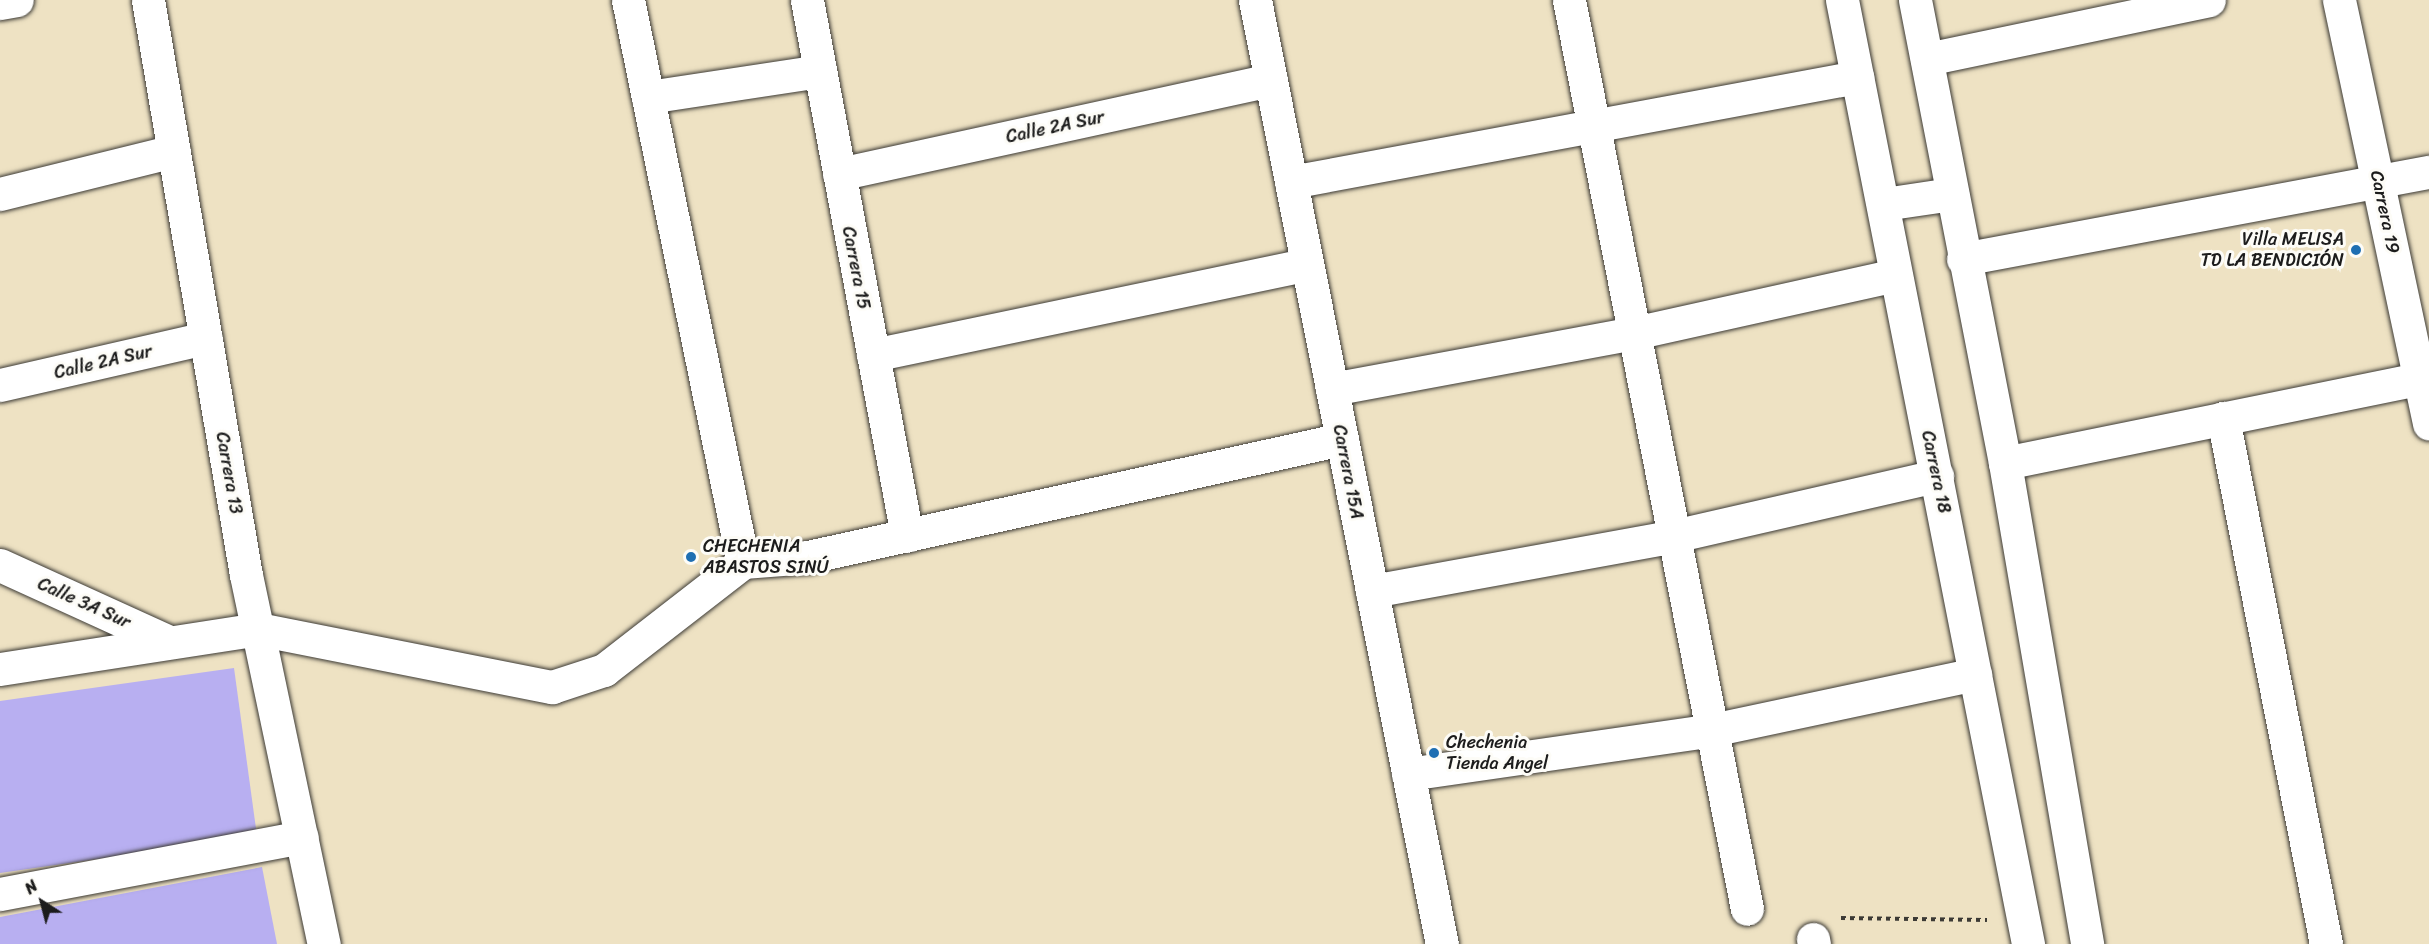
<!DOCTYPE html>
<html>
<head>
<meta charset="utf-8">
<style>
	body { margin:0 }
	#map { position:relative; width:2429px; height:944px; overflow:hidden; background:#eee2c3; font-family:Sriracha,sans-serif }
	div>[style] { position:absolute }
	.building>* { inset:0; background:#b8aff1 }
	.path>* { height:4px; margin-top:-2px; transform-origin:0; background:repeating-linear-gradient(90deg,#3c3a35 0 4.5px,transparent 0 9px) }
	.roads { filter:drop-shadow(0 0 2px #3c3a35) drop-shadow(0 0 2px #3c3a35) }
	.minor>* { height:33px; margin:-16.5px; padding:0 16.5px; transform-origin:16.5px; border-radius:16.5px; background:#fff }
	.tertiary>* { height:33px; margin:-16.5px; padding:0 16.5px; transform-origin:16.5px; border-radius:16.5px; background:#fff }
	.dots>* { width:16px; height:16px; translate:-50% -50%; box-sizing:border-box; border:3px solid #fdfcf7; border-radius:50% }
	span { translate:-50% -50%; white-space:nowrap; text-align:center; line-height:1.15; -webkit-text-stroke:6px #fdfcf7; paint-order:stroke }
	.street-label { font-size:18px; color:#1c1c1c }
	.poi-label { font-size:18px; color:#1c1c1c }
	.right { translate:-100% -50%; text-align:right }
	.left { translate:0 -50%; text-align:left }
	.north { position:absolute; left:12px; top:872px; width:60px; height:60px; -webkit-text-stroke:4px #fdfcf7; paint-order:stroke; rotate:324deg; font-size:16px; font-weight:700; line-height:24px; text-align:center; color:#1c1c1c }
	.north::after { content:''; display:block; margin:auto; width:21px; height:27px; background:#1c1c1c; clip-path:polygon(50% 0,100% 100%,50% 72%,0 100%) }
</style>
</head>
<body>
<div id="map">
	<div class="building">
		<i style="clip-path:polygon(234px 668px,257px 836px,0 873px,0 701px)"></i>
		<i style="clip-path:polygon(262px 867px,277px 944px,0 944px,0 917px)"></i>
	</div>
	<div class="path">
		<i style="left:1841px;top:918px;width:146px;rotate:0.8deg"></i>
	</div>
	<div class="roads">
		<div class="minor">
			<i style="left:148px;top:0;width:583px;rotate:80.33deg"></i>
			<i style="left:246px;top:575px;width:377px;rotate:78.1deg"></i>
			<i style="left:628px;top:0;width:574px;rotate:78.44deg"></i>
			<i style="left:807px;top:0;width:545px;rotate:79.43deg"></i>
			<i style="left:1255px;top:0;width:962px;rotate:78.8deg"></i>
			<i style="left:1569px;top:0;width:926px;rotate:78.92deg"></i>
			<i style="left:2339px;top:0;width:433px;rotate:78deg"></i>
			<i style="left:0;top:3px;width:17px;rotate:-10deg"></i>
			<i style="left:1927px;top:59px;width:288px;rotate:-11.8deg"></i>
			<i style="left:648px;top:97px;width:174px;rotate:-8.6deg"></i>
			<i style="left:839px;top:174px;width:442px;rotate:-12.3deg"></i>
			<i style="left:1291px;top:182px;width:576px;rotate:-10.51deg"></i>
			<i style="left:0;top:194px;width:179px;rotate:-13.9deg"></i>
			<i style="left:1963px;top:259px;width:474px;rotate:-10.6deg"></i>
			<i style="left:873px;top:355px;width:443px;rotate:-11.8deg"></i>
			<i style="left:0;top:385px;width:211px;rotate:-12.9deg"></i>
			<i style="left:1332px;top:389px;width:307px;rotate:-10.5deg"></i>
			<i style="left:1634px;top:333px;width:267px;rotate:-12.5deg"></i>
			<i style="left:2223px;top:418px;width:536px;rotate:78.92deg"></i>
			<i style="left:2005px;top:463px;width:433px;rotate:-11.5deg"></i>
			<i style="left:0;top:565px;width:183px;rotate:24.5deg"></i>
			<i style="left:1372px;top:591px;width:307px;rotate:-10.3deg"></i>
			<i style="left:1674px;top:536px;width:270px;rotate:-12.9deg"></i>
			<i style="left:0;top:669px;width:261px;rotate:-8.8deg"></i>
			<i style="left:258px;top:629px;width:300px;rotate:11.2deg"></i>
			<i style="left:552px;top:687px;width:55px;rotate:-18.1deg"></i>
			<i style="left:604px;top:670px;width:176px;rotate:-37.8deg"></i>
			<i style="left:743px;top:562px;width:65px;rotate:-4.4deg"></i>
			<i style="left:808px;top:557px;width:547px;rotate:-12.46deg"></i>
			<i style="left:1408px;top:774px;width:307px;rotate:-8.2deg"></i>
			<i style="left:1712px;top:730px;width:269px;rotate:-12deg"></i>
			<i style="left:0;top:894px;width:307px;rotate:-10.7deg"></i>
			<i style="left:1813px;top:939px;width:5px;rotate:79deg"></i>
		</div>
		<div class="tertiary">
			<i style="left:1842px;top:0;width:962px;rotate:78.85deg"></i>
			<i style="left:1915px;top:0;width:472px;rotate:79deg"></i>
			<i style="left:2005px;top:463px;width:488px;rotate:80.3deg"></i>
			<i style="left:1884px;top:204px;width:69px;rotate:-8.4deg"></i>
		</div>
	</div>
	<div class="dots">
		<i style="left:2356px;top:250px;background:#1f6fb2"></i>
		<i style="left:691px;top:557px;background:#1f6fb2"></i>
		<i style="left:1434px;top:753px;background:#1f6fb2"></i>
	</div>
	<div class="street-label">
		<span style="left:1055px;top:127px;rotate:-12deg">Calle 2A Sur</span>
		<span style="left:2385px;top:212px;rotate:78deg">Carrera 19</span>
		<span style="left:856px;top:268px;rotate:79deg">Carrera 15</span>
		<span style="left:103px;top:362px;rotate:-13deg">Calle 2A Sur</span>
		<span style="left:1348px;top:472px;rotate:79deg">Carrera 15A</span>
		<span style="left:1936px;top:472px;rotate:78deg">Carrera 18</span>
		<span style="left:229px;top:473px;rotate:80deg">Carrera 13</span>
		<span style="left:84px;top:603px;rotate:24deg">Calle 3A Sur</span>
	</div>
	<div class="poi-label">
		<span class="right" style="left:2344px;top:250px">Villa MELISA<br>TD LA BENDICIÓN</span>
		<span class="left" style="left:703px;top:557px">CHECHENIA<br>ABASTOS SINÚ</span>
		<span class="left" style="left:1446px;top:753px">Chechenia<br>Tienda Angel</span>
	</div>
	<div class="north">N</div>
</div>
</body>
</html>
